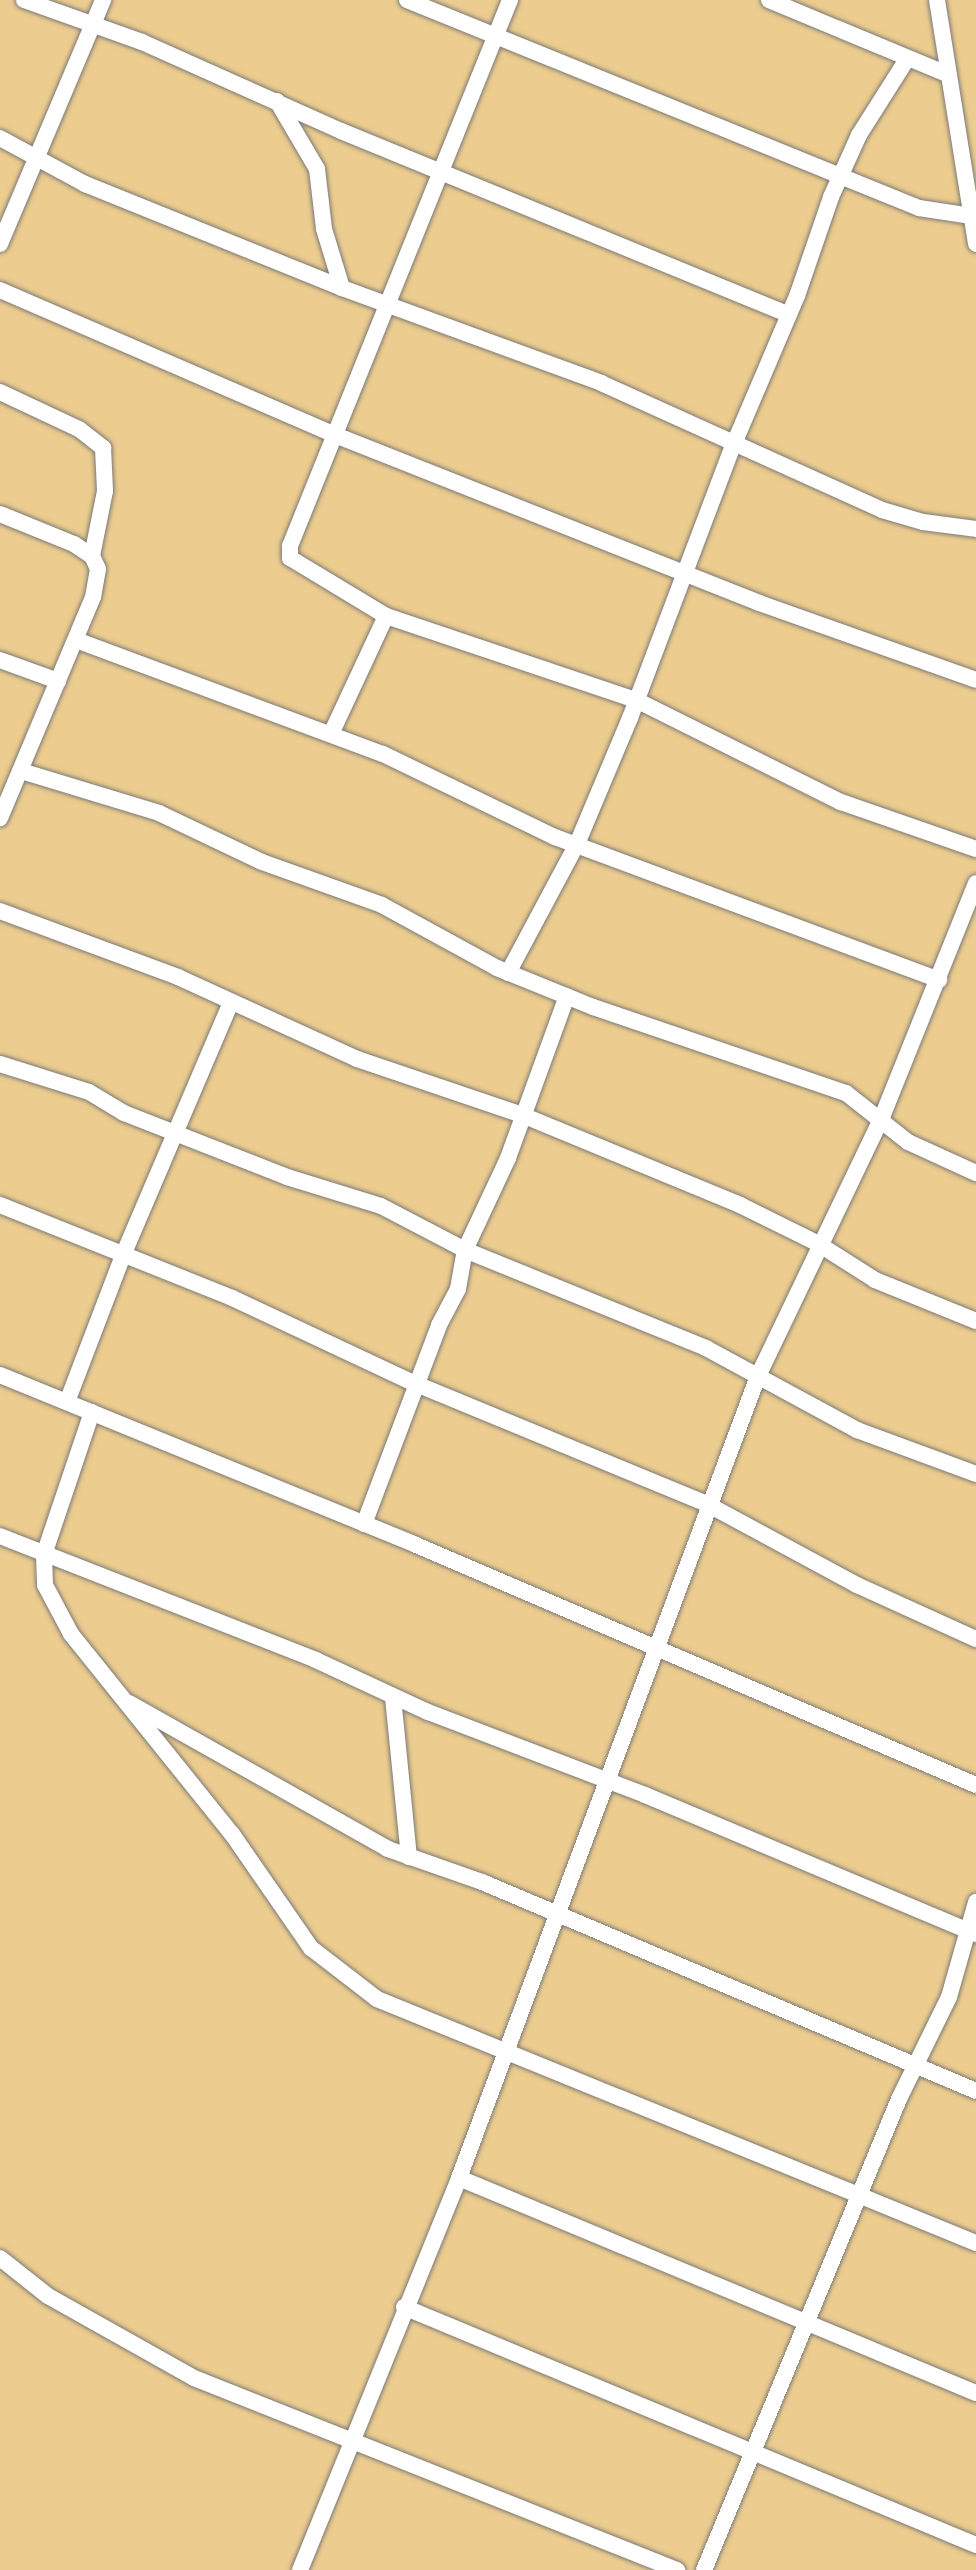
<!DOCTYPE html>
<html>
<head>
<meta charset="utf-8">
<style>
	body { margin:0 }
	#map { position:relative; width:976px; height:2570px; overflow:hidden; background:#e5e2dd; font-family:"Nunito Sans",sans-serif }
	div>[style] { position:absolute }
	.green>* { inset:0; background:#edcd8f }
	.roads { filter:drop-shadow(0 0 2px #7d7a76) drop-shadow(0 0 2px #7d7a76) }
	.minor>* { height:16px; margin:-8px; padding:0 8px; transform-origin:8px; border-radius:8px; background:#fff }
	span { translate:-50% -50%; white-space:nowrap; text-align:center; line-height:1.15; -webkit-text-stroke:5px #e5e2dd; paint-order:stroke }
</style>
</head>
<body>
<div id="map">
	<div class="green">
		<i style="clip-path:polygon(0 0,976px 0,976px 2570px,0 2570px)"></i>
	</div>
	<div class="roads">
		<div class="minor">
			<i style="left:24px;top:0;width:125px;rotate:19.6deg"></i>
			<i style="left:142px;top:42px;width:218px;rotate:24.1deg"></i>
			<i style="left:341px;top:131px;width:484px;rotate:22.3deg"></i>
			<i style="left:407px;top:0;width:553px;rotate:22.11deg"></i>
			<i style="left:919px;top:208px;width:53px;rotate:8.7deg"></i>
			<i style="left:510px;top:0;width:589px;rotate:111.95deg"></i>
			<i style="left:290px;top:546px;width:12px;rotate:90deg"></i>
			<i style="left:290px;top:558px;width:112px;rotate:31.1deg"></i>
			<i style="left:386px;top:616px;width:264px;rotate:18.6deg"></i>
			<i style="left:636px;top:700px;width:229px;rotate:26.5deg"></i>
			<i style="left:841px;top:802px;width:143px;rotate:19.2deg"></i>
			<i style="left:769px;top:0;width:193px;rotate:22.6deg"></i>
			<i style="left:937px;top:0;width:247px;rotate:80.9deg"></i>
			<i style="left:277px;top:101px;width:79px;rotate:59.5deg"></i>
			<i style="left:317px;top:169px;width:60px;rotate:83.3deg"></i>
			<i style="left:324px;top:229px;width:62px;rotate:73deg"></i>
			<i style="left:0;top:138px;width:97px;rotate:28.4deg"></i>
			<i style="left:85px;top:184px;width:277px;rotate:22deg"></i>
			<i style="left:342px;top:288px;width:276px;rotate:20.1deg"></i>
			<i style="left:601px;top:383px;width:308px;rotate:24.3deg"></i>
			<i style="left:882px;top:510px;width:43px;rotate:16.3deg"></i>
			<i style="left:923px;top:522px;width:53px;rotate:7.5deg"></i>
			<i style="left:0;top:244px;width:265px;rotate:-67.1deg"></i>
			<i style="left:0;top:290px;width:365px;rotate:23.4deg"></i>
			<i style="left:335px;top:435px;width:456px;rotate:21.6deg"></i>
			<i style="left:759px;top:603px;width:230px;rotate:19.5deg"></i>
			<i style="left:0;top:392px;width:87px;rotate:25.1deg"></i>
			<i style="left:79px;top:429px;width:31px;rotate:38deg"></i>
			<i style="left:103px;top:448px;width:43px;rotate:87.3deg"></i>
			<i style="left:105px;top:491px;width:66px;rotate:101.3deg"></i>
			<i style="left:0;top:514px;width:80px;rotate:22.1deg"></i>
			<i style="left:74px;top:544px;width:22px;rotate:34deg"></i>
			<i style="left:92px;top:556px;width:14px;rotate:65deg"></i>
			<i style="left:98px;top:569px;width:28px;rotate:100deg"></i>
			<i style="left:93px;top:597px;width:240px;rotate:112.8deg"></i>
			<i style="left:76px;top:640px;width:327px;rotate:20.4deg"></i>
			<i style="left:383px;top:754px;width:191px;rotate:25.8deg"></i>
			<i style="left:555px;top:837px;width:410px;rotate:20.4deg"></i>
			<i style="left:0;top:660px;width:62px;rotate:19.9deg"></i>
			<i style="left:331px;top:734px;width:130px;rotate:-65deg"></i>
			<i style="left:21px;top:771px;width:144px;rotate:16.9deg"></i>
			<i style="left:159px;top:813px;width:114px;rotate:25.4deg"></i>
			<i style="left:262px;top:862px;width:127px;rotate:19.7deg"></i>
			<i style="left:382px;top:905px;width:131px;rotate:28.7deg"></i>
			<i style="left:497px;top:968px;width:104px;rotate:22.1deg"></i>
			<i style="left:593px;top:1007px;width:267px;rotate:18.8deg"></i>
			<i style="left:846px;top:1093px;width:79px;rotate:38.3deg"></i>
			<i style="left:908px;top:1142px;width:75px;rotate:24.5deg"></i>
			<i style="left:0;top:911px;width:190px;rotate:20.3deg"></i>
			<i style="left:178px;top:977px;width:197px;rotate:24.6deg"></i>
			<i style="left:357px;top:1059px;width:174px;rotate:18.7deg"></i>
			<i style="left:522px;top:1115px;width:236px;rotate:22.4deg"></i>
			<i style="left:740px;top:1205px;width:86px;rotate:26.3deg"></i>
			<i style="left:817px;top:1243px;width:69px;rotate:32.5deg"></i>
			<i style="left:875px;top:1280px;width:109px;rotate:22.1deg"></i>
			<i style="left:508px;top:973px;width:146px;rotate:-61.9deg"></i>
			<i style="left:577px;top:844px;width:137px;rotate:-67.2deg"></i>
			<i style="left:630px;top:718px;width:291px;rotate:-69.3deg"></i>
			<i style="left:733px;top:446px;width:163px;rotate:-66.9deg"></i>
			<i style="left:797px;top:296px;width:105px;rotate:-71deg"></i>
			<i style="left:831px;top:197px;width:68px;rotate:-65.7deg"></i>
			<i style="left:859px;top:135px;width:90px;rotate:-57.7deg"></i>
			<i style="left:0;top:1064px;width:93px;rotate:17.5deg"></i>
			<i style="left:89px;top:1092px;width:41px;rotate:31deg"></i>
			<i style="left:124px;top:1113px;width:175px;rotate:21.4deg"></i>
			<i style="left:287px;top:1177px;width:98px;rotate:17.1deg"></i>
			<i style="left:381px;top:1206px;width:95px;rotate:27.6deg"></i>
			<i style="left:465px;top:1250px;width:260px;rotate:22.1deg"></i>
			<i style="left:706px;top:1348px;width:172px;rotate:28.5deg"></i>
			<i style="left:857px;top:1430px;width:127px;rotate:20.3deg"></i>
			<i style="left:0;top:1205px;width:250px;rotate:21.8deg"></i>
			<i style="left:232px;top:1298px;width:203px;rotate:25.1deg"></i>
			<i style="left:416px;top:1384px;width:317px;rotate:22.4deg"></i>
			<i style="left:709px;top:1505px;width:168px;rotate:28.4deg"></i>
			<i style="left:857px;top:1585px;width:131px;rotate:24.4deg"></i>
			<i style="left:0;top:1375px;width:449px;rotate:22.2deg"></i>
			<i style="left:416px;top:1545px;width:609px;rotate:23.2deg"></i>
			<i style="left:67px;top:1402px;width:160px;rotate:-69.1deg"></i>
			<i style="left:124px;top:1253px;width:273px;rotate:-66.9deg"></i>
			<i style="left:92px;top:1412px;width:151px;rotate:108.6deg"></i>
			<i style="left:44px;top:1555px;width:30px;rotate:88deg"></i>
			<i style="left:45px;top:1585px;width:55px;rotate:62deg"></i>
			<i style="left:71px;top:1634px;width:257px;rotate:51.2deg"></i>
			<i style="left:232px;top:1834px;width:139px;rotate:55.3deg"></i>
			<i style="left:311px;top:1948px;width:83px;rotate:37.7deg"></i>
			<i style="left:377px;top:1999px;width:647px;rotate:22.16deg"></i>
			<i style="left:364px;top:1524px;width:213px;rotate:-69.3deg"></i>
			<i style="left:439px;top:1325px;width:41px;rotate:-62.2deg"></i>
			<i style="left:458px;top:1289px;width:40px;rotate:-80deg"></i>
			<i style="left:465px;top:1250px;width:102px;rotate:-64.9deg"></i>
			<i style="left:508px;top:1158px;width:172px;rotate:-70deg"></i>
			<i style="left:0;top:1536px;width:339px;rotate:21.4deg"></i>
			<i style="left:316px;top:1660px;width:123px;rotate:24.9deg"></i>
			<i style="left:428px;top:1712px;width:232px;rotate:20.9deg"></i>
			<i style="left:645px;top:1795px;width:359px;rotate:22.8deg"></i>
			<i style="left:393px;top:1697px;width:161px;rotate:84.3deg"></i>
			<i style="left:129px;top:1703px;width:297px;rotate:29.4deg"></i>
			<i style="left:388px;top:1849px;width:100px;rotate:19.3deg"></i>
			<i style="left:482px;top:1882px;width:536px;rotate:22.93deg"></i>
			<i style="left:459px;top:2178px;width:560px;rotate:22.58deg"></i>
			<i style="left:0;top:2258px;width:61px;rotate:38.4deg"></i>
			<i style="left:48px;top:2296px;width:167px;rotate:29.3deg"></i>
			<i style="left:194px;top:2378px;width:520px;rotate:21.68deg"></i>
			<i style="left:404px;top:2307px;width:620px;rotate:22.59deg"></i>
			<i style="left:300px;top:2570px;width:423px;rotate:-67.9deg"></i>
			<i style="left:459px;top:2178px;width:856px;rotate:-69.55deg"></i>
			<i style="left:758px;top:1376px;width:287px;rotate:-64.4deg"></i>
			<i style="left:882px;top:1117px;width:252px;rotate:-68.1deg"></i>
			<i style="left:704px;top:2570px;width:510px;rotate:-67.51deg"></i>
			<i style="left:899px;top:2099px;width:114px;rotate:-63.9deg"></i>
			<i style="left:949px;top:1997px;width:99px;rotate:-74.1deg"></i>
		</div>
	</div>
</div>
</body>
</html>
